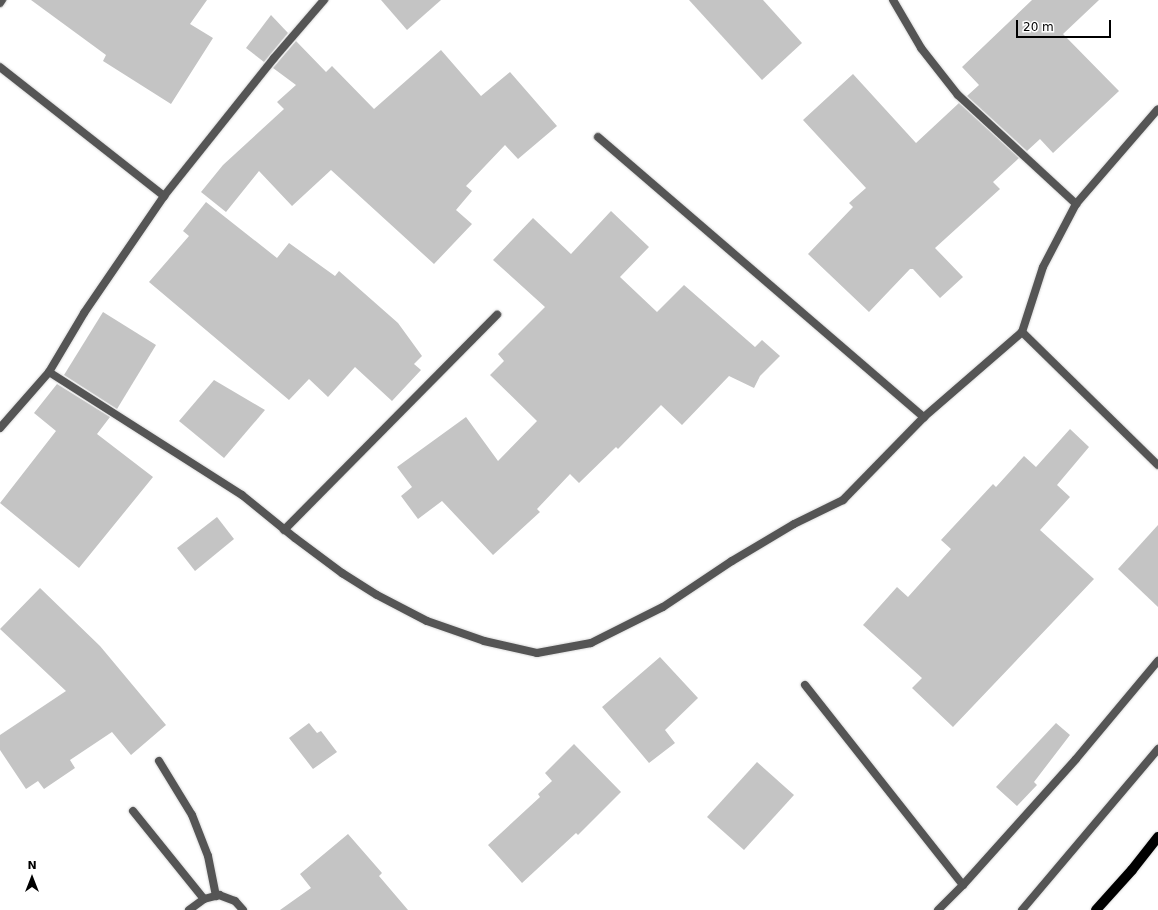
<!DOCTYPE html>
<html>
<head>
<meta charset="utf-8">
<style>
	body { margin:0 }
	#map { position:relative; width:1158px; height:910px; overflow:hidden; background:#fff; font-family:"DejaVu Sans",sans-serif }
	div>[style] { position:absolute }
	.building>* { inset:0; background:#c4c4c4 }
	.roads { filter:drop-shadow(0 0 1px #dbdbdb) drop-shadow(0 0 1px #dbdbdb) }
	.service>* { height:8px; margin:-4px; padding:0 4px; transform-origin:4px; border-radius:4px; background:#555 }
	.minor>* { height:8px; margin:-4px; padding:0 4px; transform-origin:4px; border-radius:4px; background:#555 }
	.tertiary>* { height:8px; margin:-4px; padding:0 4px; transform-origin:4px; border-radius:4px; background:#555 }
	.primary>* { height:10px; margin:-5px; padding:0 5px; transform-origin:5px; border-radius:5px; background:#000 }
	span { translate:-50% -50%; white-space:nowrap; text-align:center; line-height:1.15; -webkit-text-stroke:3px #fff; paint-order:stroke }
	.north { position:absolute; left:12px; top:858px; width:40px; height:40px; -webkit-text-stroke:3px #fff; paint-order:stroke; rotate:0deg; font-size:11px; font-weight:700; line-height:16px; text-align:center; color:#000 }
	.north::after { content:''; display:block; margin:auto; width:14px; height:18px; background:#000; clip-path:polygon(50% 0,100% 100%,50% 72%,0 100%) }
	.scale { position:absolute; left:1016px; top:20px; width:95px; height:18px; box-sizing:border-box; border:2px solid #000; border-top:0; padding-left:5px; font-size:12px; line-height:14px; white-space:nowrap; color:#000; -webkit-text-stroke:3px #fff; paint-order:stroke }
</style>
</head>
<body>
<div id="map">
	<div class="building">
		<i style="clip-path:polygon(31px 0,207px 0,190px 24px,213px 38px,171px 104px,103px 61px,106px 55px)"></i>
		<i style="clip-path:polygon(381px 0,441px 0,407px 30px)"></i>
		<i style="clip-path:polygon(689px 0,763px 0,802px 43px,762px 80px)"></i>
		<i style="clip-path:polygon(1032px 0,1099px 0,1063px 34px,1119px 91px,1053px 153px,1040px 139px,1027px 151px,967px 96px,979px 85px,962px 67px)"></i>
		<i style="clip-path:polygon(271px 15px,288px 33px,264px 62px,246px 48px)"></i>
		<i style="clip-path:polygon(296px 41px,326px 72px,332px 66px,374px 109px,441px 50px,481px 96px,510px 72px,557px 126px,518px 159px,505px 145px,466px 186px,472px 191px,456px 210px,472px 224px,434px 264px,331px 170px,292px 206px,259px 171px,226px 212px,201px 192px,223px 165px,284px 109px,277px 102px,296px 85px,273px 68px)"></i>
		<i style="clip-path:polygon(853px 74px,916px 143px,959px 103px,1019px 158px,993px 182px,1000px 189px,935px 248px,963px 277px,940px 298px,913px 269px,910px 269px,869px 312px,808px 254px,853px 207px,849px 203px,866px 188px,803px 120px)"></i>
		<i style="clip-path:polygon(206px 202px,277px 258px,289px 243px,335px 276px,339px 271px,398px 323px,422px 356px,414px 364px,421px 370px,392px 401px,355px 367px,328px 397px,309px 379px,289px 400px,149px 282px,189px 236px,183px 231px)"></i>
		<i style="clip-path:polygon(611px 211px,649px 247px,620px 277px,657px 312px,684px 285px,755px 347px,762px 340px,780px 356px,760px 376px,754px 388px,729px 376px,682px 425px,661px 405px,618px 449px,616px 447px,579px 483px,570px 474px,537px 509px,540px 512px,493px 555px,442px 501px,418px 519px,401px 496px,412px 487px,397px 467px,466px 417px,498px 461px,537px 421px,490px 375px,504px 361px,498px 354px,545px 307px,493px 260px,533px 218px,571px 254px)"></i>
		<i style="clip-path:polygon(103px 312px,156px 345px,117px 409px,64px 375px)"></i>
		<i style="clip-path:polygon(214px 380px,265px 410px,224px 458px,179px 421px)"></i>
		<i style="clip-path:polygon(57px 384px,110px 417px,97px 434px,153px 477px,79px 568px,0 503px,56px 431px,34px 413px)"></i>
		<i style="clip-path:polygon(1070px 429px,1089px 447px,1057px 485px,1070px 497px,1040px 530px,1094px 579px,953px 727px,912px 688px,922px 678px,863px 625px,897px 587px,908px 597px,951px 549px,941px 540px,993px 484px,996px 487px,1024px 456px,1036px 467px)"></i>
		<i style="clip-path:polygon(217px 517px,234px 539px,195px 571px,177px 548px)"></i>
		<i style="clip-path:polygon(1158px 525px,1158px 607px,1118px 569px)"></i>
		<i style="clip-path:polygon(40px 588px,100px 646px,166px 725px,131px 755px,112px 732px,70px 760px,75px 768px,44px 789px,38px 781px,26px 789px,0 750px,0 735px,66px 691px,0 629px)"></i>
		<i style="clip-path:polygon(660px 657px,698px 698px,665px 730px,675px 743px,649px 763px,602px 707px)"></i>
		<i style="clip-path:polygon(309px 723px,317px 733px,321px 731px,337px 752px,313px 769px,289px 738px)"></i>
		<i style="clip-path:polygon(1056px 723px,1070px 735px,1034px 782px,1037px 785px,1017px 806px,996px 787px)"></i>
		<i style="clip-path:polygon(574px 744px,621px 792px,578px 835px,576px 833px,522px 883px,488px 845px,540px 797px,538px 794px,552px 781px,545px 773px)"></i>
		<i style="clip-path:polygon(757px 762px,794px 795px,744px 850px,707px 817px)"></i>
		<i style="clip-path:polygon(348px 834px,382px 873px,379px 876px,408px 910px,280px 910px,311px 888px,300px 874px)"></i>
	</div>
	<div class="roads">
		<div class="service">
			<i style="left:598px;top:137px;width:430px;rotate:40.7deg"></i>
			<i style="left:284px;top:530px;width:303px;rotate:-45.3deg"></i>
			<i style="left:805px;top:685px;width:255px;rotate:51.7deg"></i>
			<i style="left:159px;top:761px;width:63px;rotate:58.6deg"></i>
			<i style="left:192px;top:815px;width:44px;rotate:68.7deg"></i>
			<i style="left:208px;top:856px;width:41px;rotate:78.7deg"></i>
			<i style="left:133px;top:811px;width:113px;rotate:51.1deg"></i>
		</div>
		<div class="minor">
			<i style="left:893px;top:0;width:56px;rotate:59.7deg"></i>
			<i style="left:921px;top:48px;width:60px;rotate:51.8deg"></i>
			<i style="left:958px;top:95px;width:161px;rotate:42.7deg"></i>
			<i style="left:0;top:3px;width:4px;rotate:-56deg"></i>
			<i style="left:0;top:67px;width:209px;rotate:38.2deg"></i>
			<i style="left:1022px;top:332px;width:190px;rotate:44.4deg"></i>
			<i style="left:49px;top:372px;width:229px;rotate:32.5deg"></i>
			<i style="left:242px;top:495px;width:68px;rotate:39.1deg"></i>
			<i style="left:295px;top:538px;width:59px;rotate:36.7deg"></i>
			<i style="left:342px;top:573px;width:41px;rotate:32.2deg"></i>
			<i style="left:377px;top:595px;width:56px;rotate:27.5deg"></i>
			<i style="left:427px;top:621px;width:60px;rotate:19.3deg"></i>
			<i style="left:484px;top:641px;width:54px;rotate:12.8deg"></i>
			<i style="left:537px;top:653px;width:55px;rotate:-10.5deg"></i>
			<i style="left:591px;top:643px;width:80px;rotate:-26.6deg"></i>
			<i style="left:663px;top:607px;width:83px;rotate:-33.7deg"></i>
			<i style="left:732px;top:561px;width:72px;rotate:-30.8deg"></i>
			<i style="left:794px;top:524px;width:55px;rotate:-26.1deg"></i>
			<i style="left:843px;top:500px;width:116px;rotate:-45.7deg"></i>
			<i style="left:924px;top:417px;width:130px;rotate:-40.9deg"></i>
			<i style="left:1022px;top:332px;width:68px;rotate:-72.1deg"></i>
			<i style="left:1043px;top:267px;width:71px;rotate:-62.4deg"></i>
			<i style="left:1076px;top:204px;width:125px;rotate:-49.2deg"></i>
			<i style="left:0;top:428px;width:74px;rotate:-48.8deg"></i>
			<i style="left:49px;top:372px;width:69px;rotate:-59.3deg"></i>
			<i style="left:84px;top:313px;width:142px;rotate:-55.6deg"></i>
			<i style="left:164px;top:196px;width:176px;rotate:-51.4deg"></i>
			<i style="left:274px;top:58px;width:77px;rotate:-49.2deg"></i>
			<i style="left:189px;top:910px;width:19px;rotate:-36deg"></i>
			<i style="left:204px;top:899px;width:16px;rotate:-15deg"></i>
			<i style="left:219px;top:895px;width:17px;rotate:21deg"></i>
			<i style="left:235px;top:901px;width:12px;rotate:48deg"></i>
			<i style="left:938px;top:910px;width:35px;rotate:-45deg"></i>
			<i style="left:963px;top:885px;width:169px;rotate:-48.1deg"></i>
			<i style="left:1076px;top:759px;width:128px;rotate:-50.1deg"></i>
		</div>
		<div class="tertiary">
			<i style="left:1022px;top:910px;width:211px;rotate:-49.8deg"></i>
		</div>
		<div class="primary">
			<i style="left:1096px;top:910px;width:54px;rotate:-48deg"></i>
			<i style="left:1132px;top:870px;width:42px;rotate:-51.8deg"></i>
		</div>
	</div>
	<div class="north">N</div>
	<div class="scale">20 m</div>
</div>
</body>
</html>
